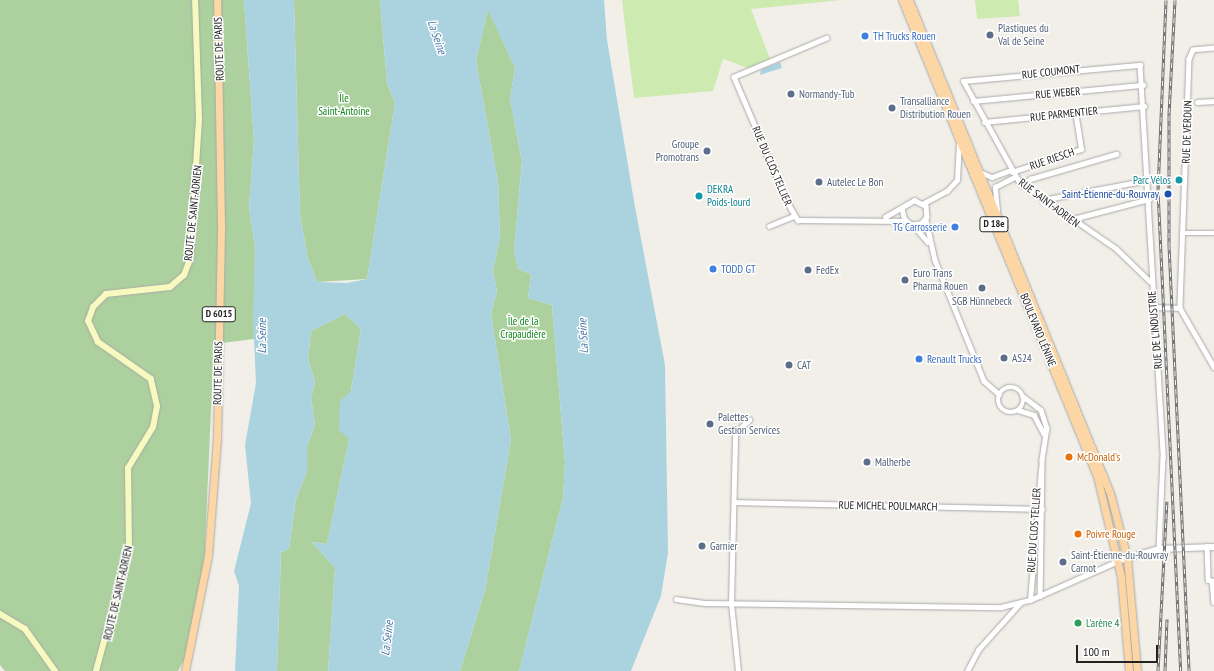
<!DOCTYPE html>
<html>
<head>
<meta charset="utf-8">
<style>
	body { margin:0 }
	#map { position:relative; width:1214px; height:671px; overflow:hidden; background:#f2efe9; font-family:"PT Sans Narrow",sans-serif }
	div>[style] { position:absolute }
	.grass>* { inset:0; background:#cdebb0 }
	.forest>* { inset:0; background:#add19e }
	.water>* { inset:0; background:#aad3df }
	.roads { filter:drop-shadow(0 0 1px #a9a9a9) drop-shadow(0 0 1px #a9a9a9) }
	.minor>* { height:4.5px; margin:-2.25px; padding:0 2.25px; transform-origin:2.25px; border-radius:2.25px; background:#fff }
	.minor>.ring { margin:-2.25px; padding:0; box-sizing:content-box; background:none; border:4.5px solid #fff; border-radius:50% }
	.tertiary>* { height:5.5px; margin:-2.75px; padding:0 2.75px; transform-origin:2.75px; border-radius:2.75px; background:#fff }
	.secondary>* { height:6px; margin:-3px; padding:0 3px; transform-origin:3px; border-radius:3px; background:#f7fabf }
	.primary>* { height:7px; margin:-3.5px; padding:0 3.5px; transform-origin:3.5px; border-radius:3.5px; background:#fcd6a4 }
	.rail>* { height:3px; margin-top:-1.5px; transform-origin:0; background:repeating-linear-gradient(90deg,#fff 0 4.5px,#707070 0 9px); box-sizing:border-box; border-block:1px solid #707070 }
	.dots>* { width:11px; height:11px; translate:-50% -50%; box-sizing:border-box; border:2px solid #fff; border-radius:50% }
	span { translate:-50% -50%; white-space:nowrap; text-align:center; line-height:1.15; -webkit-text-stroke:3px #fff; paint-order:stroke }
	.shield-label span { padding:1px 3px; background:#fff; border:1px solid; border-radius:3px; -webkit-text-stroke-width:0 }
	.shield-label { font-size:10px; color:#222; font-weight:700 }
	.service-label { font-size:11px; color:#4e5e75 }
	.left { translate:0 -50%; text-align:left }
	.right { translate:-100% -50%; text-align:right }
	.shop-label { font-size:11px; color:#366cbe }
	.street-label { font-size:11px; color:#222 }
	.park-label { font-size:11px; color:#0c8416 }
	.culture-label { font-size:11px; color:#0d838f }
	.transit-label { font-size:11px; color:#164399 }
	.food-label { font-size:11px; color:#c56008 }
	.leisure-label { font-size:11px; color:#27864d }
	.water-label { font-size:12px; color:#4a7aab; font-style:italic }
	.scale { position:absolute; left:1076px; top:645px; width:82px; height:18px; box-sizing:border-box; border:2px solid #222; border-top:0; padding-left:5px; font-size:12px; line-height:14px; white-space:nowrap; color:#222; -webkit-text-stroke:3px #fff; paint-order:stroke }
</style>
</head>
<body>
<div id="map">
	<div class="grass">
		<i style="clip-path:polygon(622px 0,841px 0,751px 9px,770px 59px,748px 68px,723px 59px,713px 91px,634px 98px)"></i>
		<i style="clip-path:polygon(975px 0,1018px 0,1020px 16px,977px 19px)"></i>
	</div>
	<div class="forest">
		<i style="clip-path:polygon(0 0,244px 0,254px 141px,249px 207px,255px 247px,254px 339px,214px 344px,204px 567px,185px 658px,178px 671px,5px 671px,0 665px)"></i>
		<i style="clip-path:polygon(294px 0,380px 0,387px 83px,395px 103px,367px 279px,317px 282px,308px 259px,300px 215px)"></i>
		<i style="clip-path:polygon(488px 9px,515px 68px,510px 99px,522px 161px,514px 251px,518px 269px,531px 274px,528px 298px,552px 305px,565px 463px,563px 498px,519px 671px,460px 671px,485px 590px,511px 440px,491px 314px,497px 291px,493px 271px,500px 237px,498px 182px,476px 61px)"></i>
		<i style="clip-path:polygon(345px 314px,361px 329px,351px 391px,349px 439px,327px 544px,312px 542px,335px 568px,328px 671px,277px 671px,281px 552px,289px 549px,296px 499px,307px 471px,307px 446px,315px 425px,311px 398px,315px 382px,308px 359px,311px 331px)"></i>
	</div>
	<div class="water">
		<i style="clip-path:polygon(244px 0,294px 0,300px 215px,308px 259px,317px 282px,347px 283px,367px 279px,395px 103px,387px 83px,380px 0,604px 0,607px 40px,635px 207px,665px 365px,668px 553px,661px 596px,631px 671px,519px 671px,563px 498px,565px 463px,552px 305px,528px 298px,531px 274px,518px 269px,514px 251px,522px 161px,510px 99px,515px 68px,488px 10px,476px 61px,498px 182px,500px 237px,493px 271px,497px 291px,491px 314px,511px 440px,485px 590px,460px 671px,328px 671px,335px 568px,312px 542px,327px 544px,349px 439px,339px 430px,340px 401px,351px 391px,361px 329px,345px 314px,311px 331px,308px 359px,315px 382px,311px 398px,315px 425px,307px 446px,307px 471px,296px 499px,289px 549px,281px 552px,277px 671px,235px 671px,239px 586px,234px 571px,251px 503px,245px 445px,256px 383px,253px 318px,255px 247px,249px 207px,254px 141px)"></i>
		<i style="clip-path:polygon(780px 62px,782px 68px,760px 75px,761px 70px)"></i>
	</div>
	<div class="roads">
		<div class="minor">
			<i style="left:827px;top:38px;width:101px;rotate:157.2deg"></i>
			<i style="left:734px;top:77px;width:137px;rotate:66.8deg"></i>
			<i style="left:788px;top:203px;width:20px;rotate:60deg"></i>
			<i style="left:798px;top:220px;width:107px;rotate:0.5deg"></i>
			<i style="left:1214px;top:48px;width:21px;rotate:175deg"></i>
			<i style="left:1193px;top:50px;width:10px;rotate:114deg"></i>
			<i style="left:1189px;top:59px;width:249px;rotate:92.1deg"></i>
			<i style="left:1180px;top:308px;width:68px;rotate:60deg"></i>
			<i style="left:973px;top:101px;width:171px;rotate:-5.4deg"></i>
			<i style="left:1197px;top:102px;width:17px;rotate:-3deg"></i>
			<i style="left:984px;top:122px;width:161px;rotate:-5.7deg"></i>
			<i style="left:980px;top:172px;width:13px;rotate:23deg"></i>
			<i style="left:992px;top:177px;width:20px;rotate:-20deg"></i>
			<i style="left:1012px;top:172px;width:73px;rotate:-18.4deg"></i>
			<i style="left:1081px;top:149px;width:36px;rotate:-99deg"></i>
			<i style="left:1022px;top:185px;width:10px;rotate:-37deg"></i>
			<i style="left:1030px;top:179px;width:90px;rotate:-16.2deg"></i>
			<i style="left:1042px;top:200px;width:108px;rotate:-10.7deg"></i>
			<i style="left:924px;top:203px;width:26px;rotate:-28deg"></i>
			<i style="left:947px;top:191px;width:15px;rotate:-48deg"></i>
			<i style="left:957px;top:180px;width:35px;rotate:-87deg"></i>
			<i style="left:997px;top:211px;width:24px;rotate:-95deg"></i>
			<i style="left:995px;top:187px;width:22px;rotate:-27deg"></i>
			<i style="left:885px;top:217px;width:34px;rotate:-30deg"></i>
			<i style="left:914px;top:200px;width:13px;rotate:27deg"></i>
			<i style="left:926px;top:206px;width:11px;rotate:85deg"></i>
			<i style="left:927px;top:217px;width:9px;rotate:131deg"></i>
			<i style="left:921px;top:224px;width:10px;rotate:174deg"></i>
			<i style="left:911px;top:225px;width:9px;rotate:-139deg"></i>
			<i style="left:904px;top:219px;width:9px;rotate:-103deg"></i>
			<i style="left:926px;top:220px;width:41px;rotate:77.3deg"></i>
			<i style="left:935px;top:260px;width:114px;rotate:67.9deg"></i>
			<i style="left:978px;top:366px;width:16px;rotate:68deg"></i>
			<i style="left:984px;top:381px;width:20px;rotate:41deg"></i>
			<i style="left:1069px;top:220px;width:83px;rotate:-14.7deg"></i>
			<i style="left:769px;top:226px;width:27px;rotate:-22deg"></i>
			<i style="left:914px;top:226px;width:21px;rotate:49deg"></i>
			<i style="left:1183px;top:233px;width:31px"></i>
			<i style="left:1150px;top:282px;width:47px;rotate:-135.9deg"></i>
			<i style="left:1116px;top:249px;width:118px;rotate:-145.4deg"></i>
			<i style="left:1019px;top:182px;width:115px;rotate:-119deg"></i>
			<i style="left:963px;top:81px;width:178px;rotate:-5.2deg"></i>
			<i style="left:1140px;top:65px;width:393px;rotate:86.6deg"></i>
			<i style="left:1163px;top:457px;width:92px;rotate:92.5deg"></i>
			<i style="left:1154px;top:307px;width:26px;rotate:2deg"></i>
			<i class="ring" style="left:998px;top:387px;width:21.5px;height:21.5px"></i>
			<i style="left:1024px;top:397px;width:21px;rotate:37deg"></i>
			<i style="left:1041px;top:410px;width:19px;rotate:72deg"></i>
			<i style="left:1047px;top:428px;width:32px;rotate:99deg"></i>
			<i style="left:1042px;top:460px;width:136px;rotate:90.8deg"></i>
			<i style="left:1018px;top:410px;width:17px;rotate:17deg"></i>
			<i style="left:1034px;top:415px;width:21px;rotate:62deg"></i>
			<i style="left:734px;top:502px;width:308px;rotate:1.3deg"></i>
			<i style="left:1207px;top:546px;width:34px;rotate:88deg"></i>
			<i style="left:1208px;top:580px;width:6px;rotate:9deg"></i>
			<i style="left:1212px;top:581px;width:21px;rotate:85deg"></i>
			<i style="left:676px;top:599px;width:30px;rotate:8deg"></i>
			<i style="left:706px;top:603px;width:295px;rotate:0.8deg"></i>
			<i style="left:1001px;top:607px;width:30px;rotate:-14deg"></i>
			<i style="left:1030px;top:600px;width:96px;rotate:-23.9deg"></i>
			<i style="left:1030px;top:600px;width:131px;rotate:-85.2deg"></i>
			<i style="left:738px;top:671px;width:68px;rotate:-95.9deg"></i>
			<i style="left:731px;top:603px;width:166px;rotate:-88.6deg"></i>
			<i style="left:735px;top:437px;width:5px;rotate:-79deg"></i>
			<i style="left:736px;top:432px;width:18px;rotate:-43deg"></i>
			<i style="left:967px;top:671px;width:24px;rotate:-62deg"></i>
			<i style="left:978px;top:650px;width:63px;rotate:-48.2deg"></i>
		</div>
		<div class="tertiary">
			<i style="left:1118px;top:561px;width:43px;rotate:-16.3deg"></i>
			<i style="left:1159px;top:549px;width:55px;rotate:-2.1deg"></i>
		</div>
		<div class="secondary">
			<i style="left:0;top:614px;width:29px;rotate:31deg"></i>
			<i style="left:25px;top:629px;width:52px;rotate:54.5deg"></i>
			<i style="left:96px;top:671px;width:127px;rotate:-75deg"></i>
			<i style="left:129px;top:548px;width:80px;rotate:-90.7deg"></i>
			<i style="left:128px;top:468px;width:48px;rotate:-58.6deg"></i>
			<i style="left:153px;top:427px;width:21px;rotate:-79deg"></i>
			<i style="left:157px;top:406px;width:28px;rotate:-103deg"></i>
			<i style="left:151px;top:379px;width:65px;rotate:-145.1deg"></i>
			<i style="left:98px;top:342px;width:23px;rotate:-115deg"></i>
			<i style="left:88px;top:321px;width:15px;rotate:-70deg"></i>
			<i style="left:93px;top:307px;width:18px;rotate:-45deg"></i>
			<i style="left:106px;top:294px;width:64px;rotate:-6.2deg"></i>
			<i style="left:170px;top:287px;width:18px;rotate:-41deg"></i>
			<i style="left:184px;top:275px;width:17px;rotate:-69deg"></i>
			<i style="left:190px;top:259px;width:141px;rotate:-86.3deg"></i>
			<i style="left:199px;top:118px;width:118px;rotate:-91.9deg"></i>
		</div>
		<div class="primary">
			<i style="left:902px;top:0;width:514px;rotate:67.72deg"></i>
			<i style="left:1097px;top:476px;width:104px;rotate:76.6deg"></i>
			<i style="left:1121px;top:577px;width:94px;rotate:85.1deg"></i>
			<i style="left:909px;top:0;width:532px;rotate:67.82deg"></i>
			<i style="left:1110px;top:493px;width:67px;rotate:75.3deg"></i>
			<i style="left:1127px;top:558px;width:113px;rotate:84.9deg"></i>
			<i style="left:185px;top:671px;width:117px;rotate:-78.7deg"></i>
			<i style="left:208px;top:556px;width:117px;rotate:-85.6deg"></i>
			<i style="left:217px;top:439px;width:215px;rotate:-88.9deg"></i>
			<i style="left:221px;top:224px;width:224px;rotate:-91deg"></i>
		</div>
	</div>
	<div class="rail">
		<i style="left:1166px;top:0;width:190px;rotate:92.4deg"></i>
		<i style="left:1158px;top:190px;width:482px;rotate:87.3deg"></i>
		<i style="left:1175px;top:0;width:116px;rotate:93deg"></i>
		<i style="left:1169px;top:116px;width:129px;rotate:90deg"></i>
		<i style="left:1169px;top:245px;width:426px;rotate:87.3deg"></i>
		<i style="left:1158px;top:671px;width:170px;rotate:-87deg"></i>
		<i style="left:1165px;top:671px;width:52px;rotate:-87.8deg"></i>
	</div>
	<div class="dots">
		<i style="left:990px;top:35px;background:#5c6f8a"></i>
		<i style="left:865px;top:36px;background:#3f7fe0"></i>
		<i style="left:791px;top:94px;background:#5c6f8a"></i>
		<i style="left:892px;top:108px;background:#5c6f8a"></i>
		<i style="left:707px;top:151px;background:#5c6f8a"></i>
		<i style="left:1179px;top:180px;background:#0f9aa8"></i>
		<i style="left:819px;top:182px;background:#5c6f8a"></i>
		<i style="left:1168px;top:194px;background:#1a4fb4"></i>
		<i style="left:699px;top:196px;background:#0f9aa8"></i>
		<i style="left:955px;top:227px;background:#3f7fe0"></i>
		<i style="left:713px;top:269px;background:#3f7fe0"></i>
		<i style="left:808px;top:270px;background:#5c6f8a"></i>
		<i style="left:905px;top:280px;background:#5c6f8a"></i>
		<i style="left:982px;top:288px;background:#5c6f8a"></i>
		<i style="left:1004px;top:358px;background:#5c6f8a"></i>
		<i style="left:919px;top:359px;background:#3f7fe0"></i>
		<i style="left:789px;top:365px;background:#5c6f8a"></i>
		<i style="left:710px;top:424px;background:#5c6f8a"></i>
		<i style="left:1069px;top:457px;background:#e8710a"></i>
		<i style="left:867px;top:462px;background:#5c6f8a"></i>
		<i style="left:1078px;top:534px;background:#e8710a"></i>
		<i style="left:702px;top:546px;background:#5c6f8a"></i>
		<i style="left:1063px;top:562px;background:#5c6f8a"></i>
		<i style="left:1078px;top:623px;background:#2e9e5b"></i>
	</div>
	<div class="shield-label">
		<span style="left:994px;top:224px">D 18e</span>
		<span style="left:219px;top:314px">D 6015</span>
	</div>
	<div class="service-label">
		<span class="left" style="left:998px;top:35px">Plastiques du<br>Val de Seine</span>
		<span class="left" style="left:799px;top:94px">Normandy-Tub</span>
		<span class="left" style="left:900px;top:108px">Transalliance<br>Distribution Rouen</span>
		<span class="right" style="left:699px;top:151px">Groupe<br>Promotrans</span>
		<span class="left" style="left:827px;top:182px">Autelec Le Bon</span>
		<span class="left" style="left:816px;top:270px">FedEx</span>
		<span class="left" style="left:913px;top:280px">Euro Trans<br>Pharma Rouen</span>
		<span style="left:982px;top:301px">SGB Hünnebeck</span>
		<span class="left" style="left:1012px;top:358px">AS24</span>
		<span class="left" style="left:797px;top:365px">CAT</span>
		<span class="left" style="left:718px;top:424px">Palettes<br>Gestion Services</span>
		<span class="left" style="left:875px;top:462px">Malherbe</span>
		<span class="left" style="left:710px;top:546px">Garnier</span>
		<span class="left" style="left:1071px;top:562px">Saint-Étienne-du-Rouvray<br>Carnot</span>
	</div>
	<div class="shop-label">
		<span class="left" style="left:873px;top:36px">TH Trucks Rouen</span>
		<span class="right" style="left:947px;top:227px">TG Carrosserie</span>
		<span class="left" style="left:721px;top:269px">TODD GT</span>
		<span class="left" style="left:927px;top:359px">Renault Trucks</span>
	</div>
	<div class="street-label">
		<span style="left:219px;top:49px;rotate:-92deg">ROUTE DE PARIS</span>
		<span style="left:1051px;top:72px;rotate:-6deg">RUE COUMONT</span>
		<span style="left:1058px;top:93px;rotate:-5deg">RUE WEBER</span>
		<span style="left:1064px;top:114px;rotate:-6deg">RUE PARMENTIER</span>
		<span style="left:1187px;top:132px;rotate:-88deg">RUE DE VERDUN</span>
		<span style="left:1052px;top:159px;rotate:-19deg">RUE RIESCH</span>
		<span style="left:772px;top:166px;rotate:67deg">RUE DU CLOS TELLIER</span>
		<span style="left:1049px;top:203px;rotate:37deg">RUE SAINT-ADRIEN</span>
		<span style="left:193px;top:213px;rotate:-84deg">ROUTE DE SAINT-ADRIEN</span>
		<span style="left:1038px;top:330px;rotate:68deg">BOULEVARD LÉNINE</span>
		<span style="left:1155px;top:330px;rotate:-95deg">RUE DE L'INDUSTRIE</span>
		<span style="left:218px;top:373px;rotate:-89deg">ROUTE DE PARIS</span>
		<span style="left:888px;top:506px;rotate:1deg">RUE MICHEL POULMARCH</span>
		<span style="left:1034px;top:530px;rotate:-86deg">RUE DU CLOS TELLIER</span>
		<span style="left:118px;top:593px;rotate:-77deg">ROUTE DE SAINT-ADRIEN</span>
	</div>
	<div class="park-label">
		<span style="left:344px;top:105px">Île<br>Saint-Antoine</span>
		<span style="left:523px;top:328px">Île de la<br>Crapaudière</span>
	</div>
	<div class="culture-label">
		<span class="right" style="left:1171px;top:180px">Parc Vélos</span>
		<span class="left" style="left:707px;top:196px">DEKRA<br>Poids-lourd</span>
	</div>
	<div class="transit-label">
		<span class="right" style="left:1159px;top:194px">Saint-Étienne-du-Rouvray</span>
	</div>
	<div class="food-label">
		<span class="left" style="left:1077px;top:457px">McDonald's</span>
		<span class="left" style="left:1086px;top:534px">Poivre Rouge</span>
	</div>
	<div class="leisure-label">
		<span class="left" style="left:1086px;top:623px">L'arène 4</span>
	</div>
	<div class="water-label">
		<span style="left:437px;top:37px;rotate:71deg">La Seine</span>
		<span style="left:262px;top:336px;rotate:-90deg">La Seine</span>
		<span style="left:583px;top:336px;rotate:-93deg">La Seine</span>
		<span style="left:387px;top:638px;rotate:-83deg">La Seine</span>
	</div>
	<div class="scale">100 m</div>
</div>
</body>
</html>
